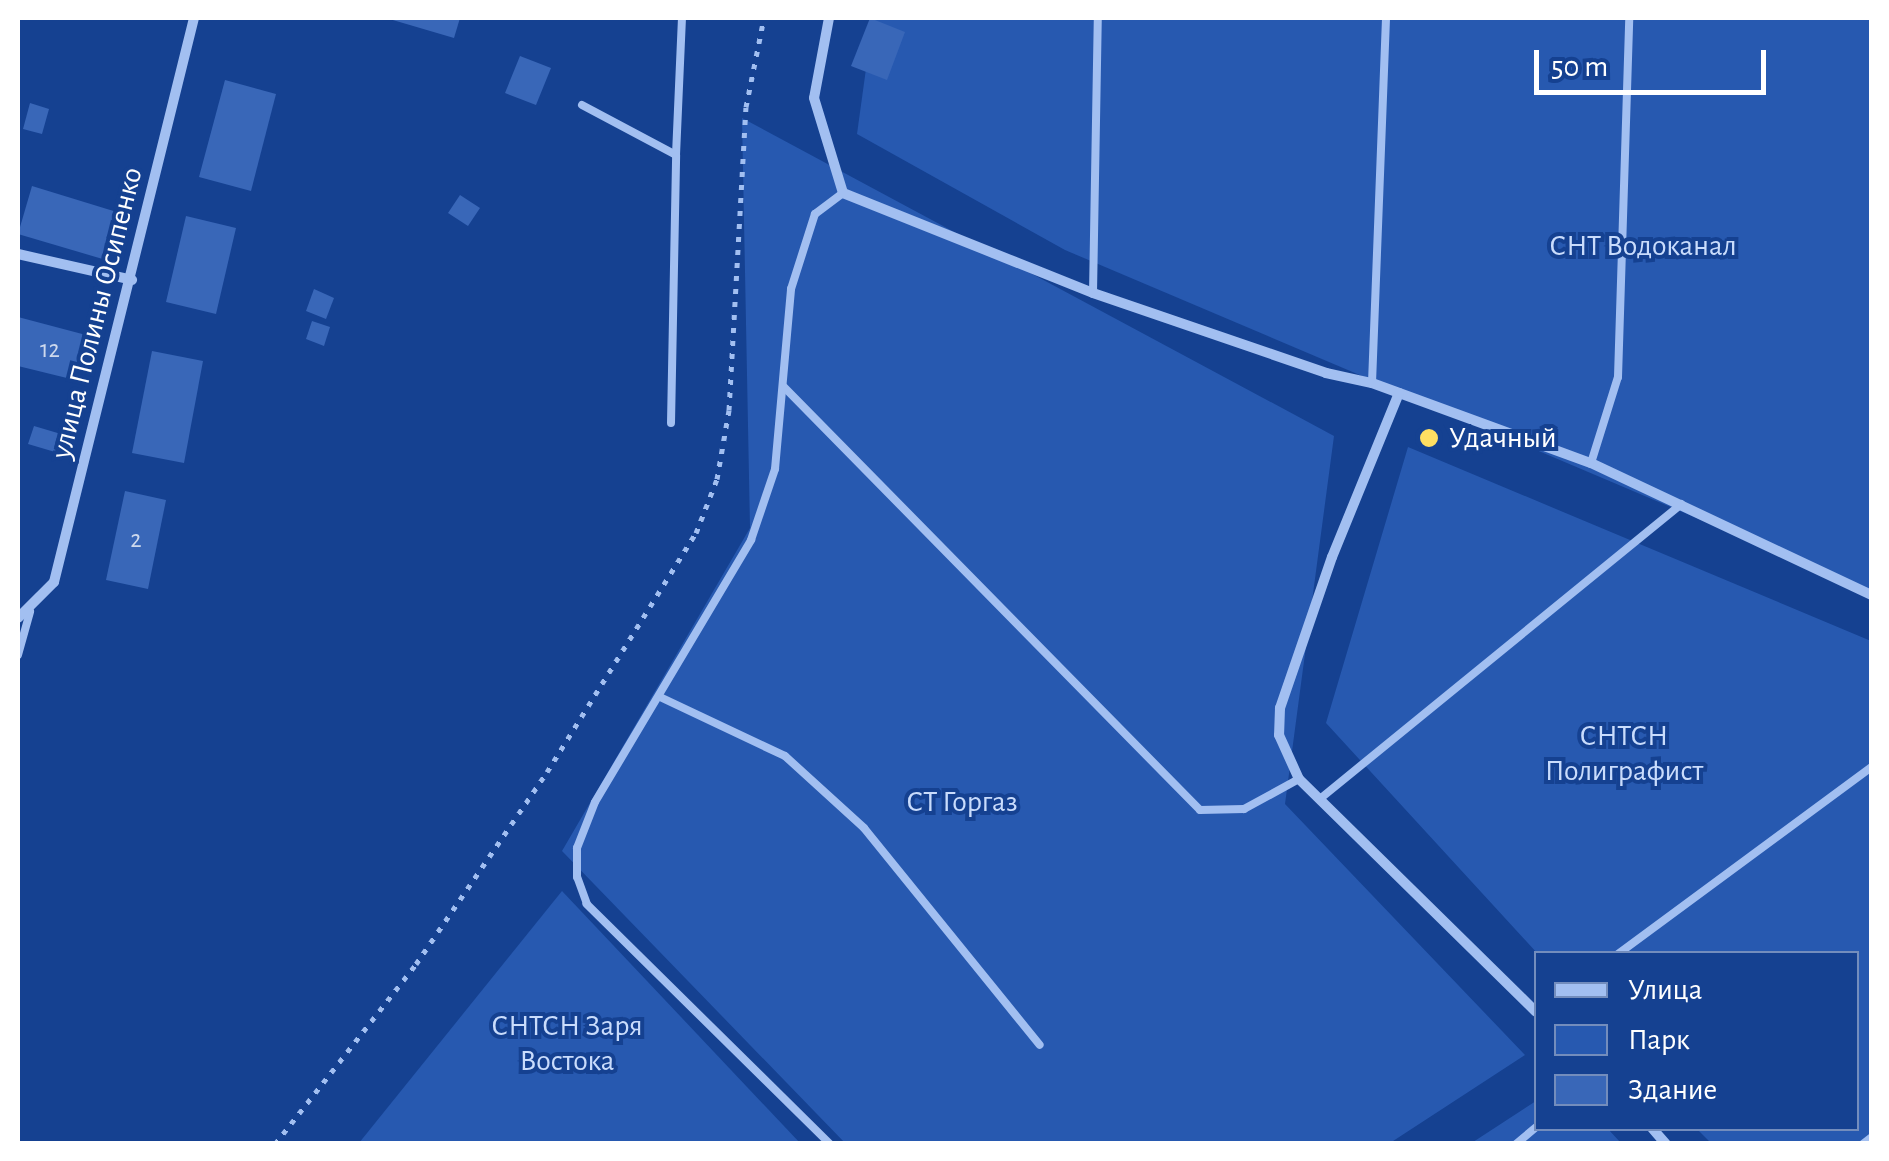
<!DOCTYPE html>
<html>
<head>
<meta charset="utf-8">
<style>
	body { margin:0 }
	#map { position:relative; width:1889px; height:1161px; overflow:hidden; background:#154191; font-family:"Alegreya Sans",sans-serif }
	div>[style] { position:absolute }
	.green>* { inset:0; background:#2759b0 }
	.building>* { inset:0; background:#3967b8 }
	.path>* { height:5px; margin-top:-2.5px; transform-origin:0; background:repeating-linear-gradient(90deg,#a2bff1 0 5px,transparent 0 13px) }
	.service>* { height:8px; margin:-4px; padding:0 4px; transform-origin:4px; border-radius:4px; background:#a2bff1 }
	.minor>* { height:10px; margin:-5px; padding:0 5px; transform-origin:5px; border-radius:5px; background:#a2bff1 }
	.dots>* { width:28px; height:28px; translate:-50% -50%; box-sizing:border-box; border:5px solid #154191; border-radius:50% }
	span { translate:-50% -50%; white-space:nowrap; text-align:center; line-height:1.15; -webkit-text-stroke:8px #154191; paint-order:stroke }
	.number-label { font-size:25px; color:#ced9ed }
	.number-label span { -webkit-text-stroke-width:0 }
	.park-label { font-size:30px; color:#c9dcfc }
	.street-label { font-size:30px; color:#fff }
	.poi-label { font-size:30px; color:#fff }
	.left { translate:0 -50%; text-align:left }
	.frame { position:absolute; inset:0; border:20px solid #fff; pointer-events:none }
	.legend { position:absolute; left:1534px; top:951px; width:325px; height:180px; box-sizing:border-box; background:#154191; border:2px solid #738dbd; margin:0; padding:12px 18px; list-style:none; font-size:30px; color:#fff }
	.legend li { display:flex; align-items:center; gap:20px; height:50px }
	.legend b { width:50px; border:2px solid #738dbd }
	.scale { position:absolute; left:1534px; top:50px; width:232px; height:45px; box-sizing:border-box; border:5px solid #fff; border-top:0; padding-left:12px; font-size:30px; line-height:35px; white-space:nowrap; color:#fff; -webkit-text-stroke:8px #154191; paint-order:stroke }
</style>
</head>
<body>
<div id="map">
	<div class="green">
		<i style="clip-path:polygon(873px 18px,1871px 18px,1871px 592px,1065px 250px,857px 134px)"></i>
		<i style="clip-path:polygon(742px 118px,1334px 436px,1285px 804px,1525px 1055px,1390px 1143px,845px 1143px,562px 851px,750px 528px)"></i>
		<i style="clip-path:polygon(1408px 447px,1871px 641px,1871px 1143px,1711px 1143px,1697px 1129px,1856px 1128px,1856px 954px,1537px 953px,1326px 723px)"></i>
		<i style="clip-path:polygon(562px 891px,800px 1143px,359px 1143px)"></i>
		<i style="clip-path:polygon(1536px 1101px,1536px 1128px,1608px 1129px,1621px 1143px,1470px 1144px)"></i>
	</div>
	<div class="building">
		<i style="clip-path:polygon(386px 18px,460px 18px,454px 38px)"></i>
		<i style="clip-path:polygon(870px 18px,905px 32px,887px 80px,851px 66px)"></i>
		<i style="clip-path:polygon(520px 56px,551px 68px,536px 105px,505px 93px)"></i>
		<i style="clip-path:polygon(225px 80px,276px 94px,251px 191px,199px 177px)"></i>
		<i style="clip-path:polygon(30px 103px,49px 109px,42px 134px,23px 129px)"></i>
		<i style="clip-path:polygon(32px 186px,120px 213px,106px 260px,18px 234px)"></i>
		<i style="clip-path:polygon(460px 195px,480px 208px,468px 226px,448px 213px)"></i>
		<i style="clip-path:polygon(186px 216px,236px 228px,216px 314px,166px 302px)"></i>
		<i style="clip-path:polygon(314px 289px,334px 298px,326px 319px,306px 311px)"></i>
		<i style="clip-path:polygon(18px 317px,86px 335px,75px 380px,18px 366px)"></i>
		<i style="clip-path:polygon(312px 321px,330px 327px,324px 346px,306px 339px)"></i>
		<i style="clip-path:polygon(152px 351px,203px 361px,184px 463px,132px 453px)"></i>
		<i style="clip-path:polygon(34px 426px,61px 434px,55px 452px,28px 444px)"></i>
		<i style="clip-path:polygon(125px 491px,166px 500px,148px 589px,106px 580px)"></i>
	</div>
	<div class="path">
		<i style="left:275px;top:1144px;width:229px;rotate:-51.9deg"></i>
		<i style="left:416px;top:964px;width:232px;rotate:-55.7deg"></i>
		<i style="left:547px;top:772px;width:282px;rotate:-58.1deg"></i>
		<i style="left:696px;top:533px;width:58px;rotate:-68.7deg"></i>
		<i style="left:717px;top:479px;width:70px;rotate:-80.1deg"></i>
		<i style="left:729px;top:410px;width:303px;rotate:-86.8deg"></i>
		<i style="left:746px;top:107px;width:91px;rotate:-78.6deg"></i>
	</div>
	<div class="service">
		<i style="left:582px;top:105px;width:106px;rotate:28deg"></i>
		<i style="left:676px;top:155px;width:137px;rotate:-87.5deg"></i>
		<i style="left:1093px;top:293px;width:275px;rotate:-89deg"></i>
		<i style="left:1372px;top:383px;width:365px;rotate:-87.8deg"></i>
		<i style="left:784px;top:387px;width:593px;rotate:45.48deg"></i>
		<i style="left:1200px;top:810px;width:44px;rotate:-1.3deg"></i>
		<i style="left:1244px;top:809px;width:63px;rotate:-28.6deg"></i>
		<i style="left:671px;top:423px;width:268px;rotate:-88.9deg"></i>
		<i style="left:1591px;top:463px;width:90px;rotate:-72.6deg"></i>
		<i style="left:1618px;top:377px;width:359px;rotate:-88.2deg"></i>
		<i style="left:18px;top:655px;width:45px;rotate:-74.4deg"></i>
		<i style="left:660px;top:697px;width:138px;rotate:25.3deg"></i>
		<i style="left:785px;top:756px;width:107px;rotate:42.3deg"></i>
		<i style="left:864px;top:828px;width:279px;rotate:51deg"></i>
		<i style="left:1321px;top:798px;width:465px;rotate:-39.2deg"></i>
		<i style="left:1618px;top:954px;width:315px;rotate:-36.4deg"></i>
		<i style="left:830px;top:1144px;width:342px;rotate:-135.4deg"></i>
		<i style="left:587px;top:904px;width:29px;rotate:-110deg"></i>
		<i style="left:577px;top:877px;width:29px;rotate:-90deg"></i>
		<i style="left:577px;top:848px;width:49px;rotate:-68.6deg"></i>
		<i style="left:595px;top:802px;width:305px;rotate:-59.2deg"></i>
		<i style="left:751px;top:540px;width:75px;rotate:-71.3deg"></i>
		<i style="left:775px;top:469px;width:181px;rotate:-84.9deg"></i>
		<i style="left:791px;top:289px;width:79px;rotate:-72.3deg"></i>
		<i style="left:815px;top:214px;width:35px;rotate:-37deg"></i>
		<i style="left:1516px;top:1144px;width:26px;rotate:-40deg"></i>
		<i style="left:1863px;top:1144px;width:11px;rotate:-38deg"></i>
	</div>
	<div class="minor">
		<i style="left:829px;top:18px;width:81px;rotate:100.6deg"></i>
		<i style="left:814px;top:98px;width:99px;rotate:73deg"></i>
		<i style="left:843px;top:193px;width:269px;rotate:21.8deg"></i>
		<i style="left:1093px;top:293px;width:246px;rotate:18.9deg"></i>
		<i style="left:1326px;top:373px;width:47px;rotate:12.3deg"></i>
		<i style="left:1372px;top:383px;width:233px;rotate:20.1deg"></i>
		<i style="left:1591px;top:463px;width:310px;rotate:25.2deg"></i>
		<i style="left:18px;top:254px;width:117px;rotate:12.8deg"></i>
		<i style="left:1399px;top:393px;width:177px;rotate:112.2deg"></i>
		<i style="left:1332px;top:557px;width:160px;rotate:109deg"></i>
		<i style="left:1280px;top:708px;width:27px;rotate:92deg"></i>
		<i style="left:1279px;top:735px;width:48px;rotate:65.6deg"></i>
		<i style="left:1299px;top:779px;width:332px;rotate:44.5deg"></i>
		<i style="left:18px;top:618px;width:51px;rotate:-45deg"></i>
		<i style="left:54px;top:582px;width:581px;rotate:-76.06deg"></i>
		<i style="left:1652px;top:1128px;width:21px;rotate:49deg"></i>
	</div>
	<div class="dots">
		<i style="left:1429px;top:438px;background:#ffdf62"></i>
	</div>
	<div class="number-label">
		<span style="left:50px;top:350px">12</span>
		<span style="left:136px;top:540px">2</span>
	</div>
	<div class="park-label">
		<span style="left:1643px;top:246px">СНТ Водоканал</span>
		<span style="left:1624px;top:753px">СНТСН<br>Полиграфист</span>
		<span style="left:962px;top:802px">СТ Горгаз</span>
		<span style="left:567px;top:1043px">СНТСН Заря<br>Востока</span>
	</div>
	<div class="street-label">
		<span style="left:97px;top:313px;rotate:-76deg">улица Полины Осипенко</span>
	</div>
	<div class="poi-label">
		<span class="left" style="left:1449px;top:438px">Удачный</span>
	</div>
	<div class="frame"></div>
	<ul class="legend">
	<li><b style="height:12px;background:#a2bff1"></b>Улица</li>
	<li><b style="height:28px;background:#2759b0"></b>Парк</li>
	<li><b style="height:28px;background:#3967b8"></b>Здание</li>
	</ul>
	<div class="scale">50 m</div>
</div>
</body>
</html>
